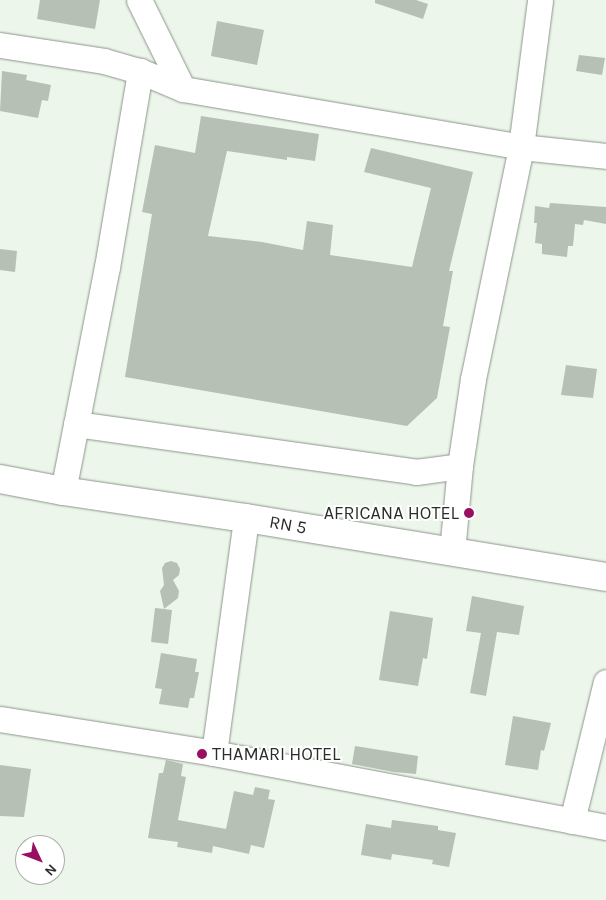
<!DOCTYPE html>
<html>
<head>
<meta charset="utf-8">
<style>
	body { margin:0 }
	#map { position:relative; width:606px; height:900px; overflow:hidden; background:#ecf6eb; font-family:Karla,sans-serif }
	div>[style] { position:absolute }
	.building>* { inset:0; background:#b6c0b5 }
	.roads { filter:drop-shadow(0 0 1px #8c958a) drop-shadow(0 0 1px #8c958a) }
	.street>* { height:25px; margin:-12.5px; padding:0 12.5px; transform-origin:12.5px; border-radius:12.5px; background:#fff }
	.primary>* { height:28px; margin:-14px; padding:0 14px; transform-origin:14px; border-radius:14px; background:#fff }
	.dots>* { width:14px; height:14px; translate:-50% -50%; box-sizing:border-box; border:2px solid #fff; border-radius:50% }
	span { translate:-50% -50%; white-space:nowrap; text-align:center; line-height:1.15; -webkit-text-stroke:4px #fff; paint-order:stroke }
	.poi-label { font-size:18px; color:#2a2e2a }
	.right { translate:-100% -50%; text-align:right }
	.left { translate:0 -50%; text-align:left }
	.street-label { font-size:18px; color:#2a2e2a }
	.north { position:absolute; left:15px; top:835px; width:50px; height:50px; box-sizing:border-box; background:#fff; border:1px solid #aaabaa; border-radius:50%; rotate:133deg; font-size:14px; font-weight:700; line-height:20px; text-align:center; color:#2a2e2a }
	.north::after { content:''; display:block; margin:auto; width:18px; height:22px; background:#9a1061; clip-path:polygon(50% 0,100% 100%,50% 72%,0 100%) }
</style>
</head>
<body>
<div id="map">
	<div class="building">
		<i style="clip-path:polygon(40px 0,100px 0,95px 29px,37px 19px)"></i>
		<i style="clip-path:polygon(375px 0,416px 0,428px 4px,423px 19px,375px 3px)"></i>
		<i style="clip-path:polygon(217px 21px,264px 30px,257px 65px,211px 56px)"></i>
		<i style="clip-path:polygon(579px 55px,605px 58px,602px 75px,576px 71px)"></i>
		<i style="clip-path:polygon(2px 71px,27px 75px,26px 80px,51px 85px,48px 101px,42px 100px,38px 118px,0 111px)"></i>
		<i style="clip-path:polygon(201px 116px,319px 134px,315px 161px,287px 157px,287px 160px,227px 151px,208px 236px,262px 242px,303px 250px,307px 221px,333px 225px,330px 255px,412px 267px,431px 188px,364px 172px,371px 148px,473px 172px,449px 271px,453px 271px,443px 326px,450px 327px,437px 398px,407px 426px,125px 377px,152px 214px,142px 212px,155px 145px,195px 153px)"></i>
		<i style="clip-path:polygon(550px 203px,606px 207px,606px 224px,584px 220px,583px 225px,575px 224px,573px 246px,568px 246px,567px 257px,542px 254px,542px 244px,535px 243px,537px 223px,534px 223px,535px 206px,549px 208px)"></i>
		<i style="clip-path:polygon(0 249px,17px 251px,15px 272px,0 270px)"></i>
		<i style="clip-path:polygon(566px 365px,597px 369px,593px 398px,561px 395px)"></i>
		<i style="clip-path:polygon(171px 561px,177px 563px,180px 569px,179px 575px,173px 580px,179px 591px,178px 598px,164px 609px,172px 610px,168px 644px,151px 642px,155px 608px,164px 609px,160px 591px,164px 585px,162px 568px,165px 563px)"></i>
		<i style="clip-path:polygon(472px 596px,524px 606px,519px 635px,497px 632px,486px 696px,470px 693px,481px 633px,466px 631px)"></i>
		<i style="clip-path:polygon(390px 611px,433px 618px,427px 659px,423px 658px,418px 686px,379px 680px)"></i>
		<i style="clip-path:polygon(161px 653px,197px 659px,195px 672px,199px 672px,194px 698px,190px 698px,188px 708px,159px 704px,162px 689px,155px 688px)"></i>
		<i style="clip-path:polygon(513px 716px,551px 723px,544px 751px,541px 750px,538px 770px,505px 765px)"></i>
		<i style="clip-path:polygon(355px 746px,418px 756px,416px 774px,394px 772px,352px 764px)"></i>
		<i style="clip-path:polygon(166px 760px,183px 764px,181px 776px,186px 777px,178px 820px,226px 829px,234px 791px,253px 795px,255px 787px,270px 790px,268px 799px,275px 800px,264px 848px,251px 845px,249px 854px,213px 846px,212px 853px,177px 847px,178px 842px,148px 838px,159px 773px,163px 773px)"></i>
		<i style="clip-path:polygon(0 765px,31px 769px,24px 817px,0 816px)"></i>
		<i style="clip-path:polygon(392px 820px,438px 826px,438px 830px,456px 833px,449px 867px,432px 864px,433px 860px,392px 854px,391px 860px,361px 855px,366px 824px,391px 828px)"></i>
	</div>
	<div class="roads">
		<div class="street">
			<i style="left:139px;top:0;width:99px;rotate:63.7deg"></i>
			<i style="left:0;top:45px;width:105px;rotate:8.7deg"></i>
			<i style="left:104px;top:61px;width:37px;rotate:16deg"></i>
			<i style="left:140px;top:71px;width:47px;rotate:22.7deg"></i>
			<i style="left:183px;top:89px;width:343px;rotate:9.7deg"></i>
			<i style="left:521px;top:147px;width:85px;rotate:6deg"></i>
			<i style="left:76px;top:424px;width:343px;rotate:8deg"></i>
			<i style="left:416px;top:472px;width:44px;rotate:-7.8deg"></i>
			<i style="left:63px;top:491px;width:228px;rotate:-78.9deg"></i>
			<i style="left:107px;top:267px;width:199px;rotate:-80.4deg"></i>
			<i style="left:452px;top:552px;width:86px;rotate:-84.7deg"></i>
			<i style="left:460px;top:466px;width:88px;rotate:-81.5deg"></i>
			<i style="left:473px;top:379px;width:237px;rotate:-78.3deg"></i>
			<i style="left:521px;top:147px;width:148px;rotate:-82.6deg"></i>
			<i style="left:0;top:719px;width:217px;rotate:9deg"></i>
			<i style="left:214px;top:753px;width:399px;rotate:10.7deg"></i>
			<i style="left:214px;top:753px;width:237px;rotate:-82.2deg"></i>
			<i style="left:572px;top:821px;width:143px;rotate:-76.3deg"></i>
		</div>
		<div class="primary">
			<i style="left:0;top:479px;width:64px;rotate:10.8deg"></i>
			<i style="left:63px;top:491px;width:185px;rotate:8.4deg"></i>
			<i style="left:246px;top:518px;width:365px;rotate:9.3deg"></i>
		</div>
	</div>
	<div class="dots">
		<i style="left:469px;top:513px;background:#9a1061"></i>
		<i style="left:202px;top:754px;background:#9a1061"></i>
	</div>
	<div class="poi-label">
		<span class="right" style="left:459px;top:513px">AFRICANA HOTEL</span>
		<span class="left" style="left:212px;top:754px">THAMARI HOTEL</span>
	</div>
	<div class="street-label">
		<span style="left:288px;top:525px;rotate:10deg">RN 5</span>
	</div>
	<div class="north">N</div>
</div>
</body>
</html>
